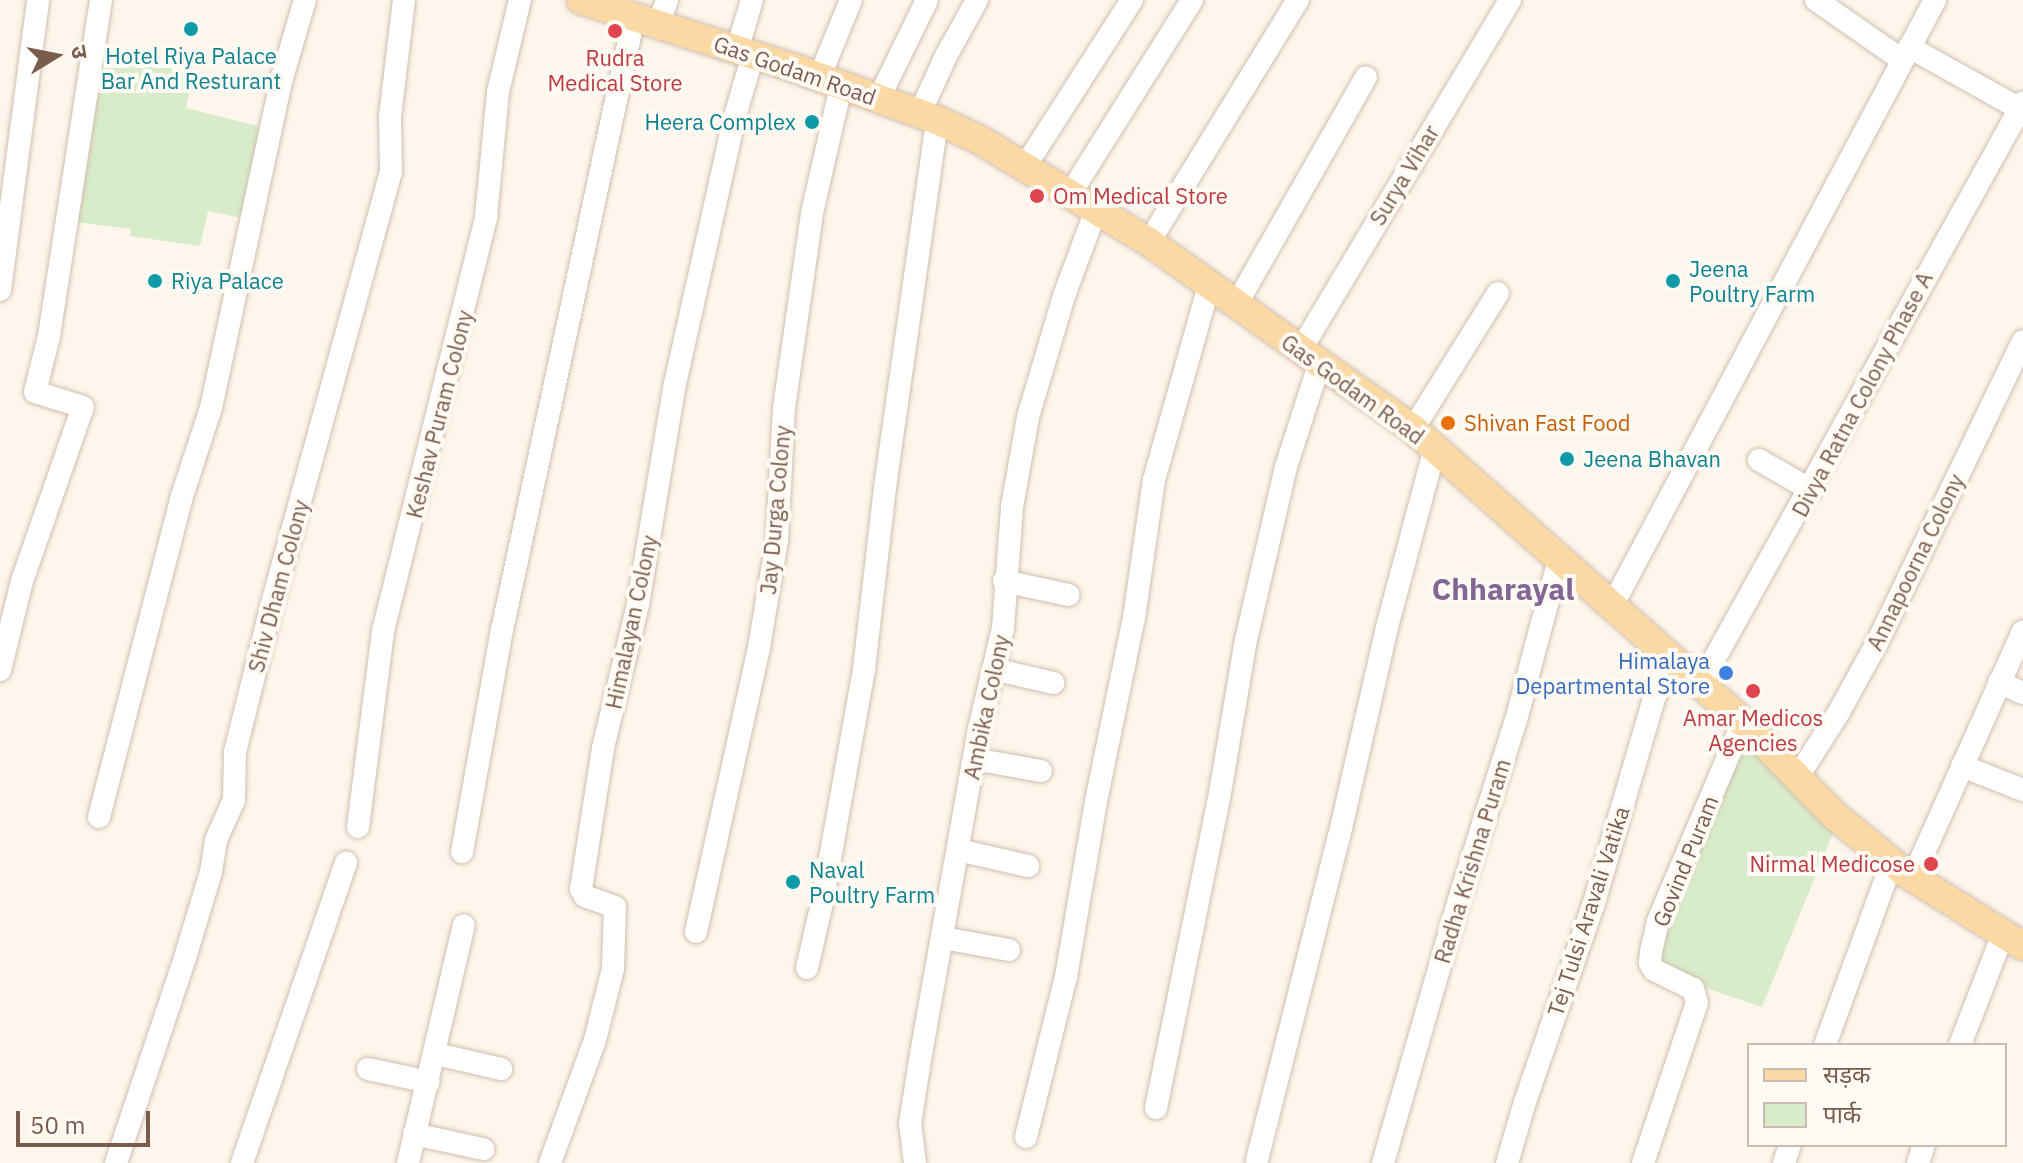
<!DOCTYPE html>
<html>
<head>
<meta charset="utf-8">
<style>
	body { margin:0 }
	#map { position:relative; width:2023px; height:1163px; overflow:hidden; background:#fdf6ec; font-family:"IBM Plex Sans","Noto Sans Devanagari",sans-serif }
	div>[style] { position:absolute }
	.green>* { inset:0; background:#d8ecc9 }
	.roads { filter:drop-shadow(0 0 2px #d1beb0) drop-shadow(0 0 2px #d1beb0) }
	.minor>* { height:22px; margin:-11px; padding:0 11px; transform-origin:11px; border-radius:11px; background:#fff }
	.major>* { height:28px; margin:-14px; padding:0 14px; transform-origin:14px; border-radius:14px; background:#fbd9a5 }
	.dots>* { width:22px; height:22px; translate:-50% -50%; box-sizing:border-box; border:4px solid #fffaf3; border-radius:50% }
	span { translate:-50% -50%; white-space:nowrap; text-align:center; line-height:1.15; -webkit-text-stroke:8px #fffaf3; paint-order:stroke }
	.culture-label { font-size:22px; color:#0d838f }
	.right { translate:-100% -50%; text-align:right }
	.left { translate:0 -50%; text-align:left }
	.health-label { font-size:22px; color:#be3a42 }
	.street-label { font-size:22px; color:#7a5c4d }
	.food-label { font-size:22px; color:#c56008 }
	.shop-label { font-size:22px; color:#366cbe }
	.district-label { font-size:30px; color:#846695; font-weight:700 }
	.legend { position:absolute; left:1747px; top:1043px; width:260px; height:104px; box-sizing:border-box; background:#fffaf3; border:2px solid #cabbb1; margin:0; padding:10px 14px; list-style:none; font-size:24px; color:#7a5c4d }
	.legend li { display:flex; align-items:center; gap:16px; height:40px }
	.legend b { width:40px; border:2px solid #cabbb1 }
	.north { position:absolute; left:16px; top:16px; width:80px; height:80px; -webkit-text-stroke:6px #fffaf3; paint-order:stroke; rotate:80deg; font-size:22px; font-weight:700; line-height:32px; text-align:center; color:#7a5c4d }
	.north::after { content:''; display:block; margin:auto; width:28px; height:36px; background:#7a5c4d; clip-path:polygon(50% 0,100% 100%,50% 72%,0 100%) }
	.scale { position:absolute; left:16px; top:1111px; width:134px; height:36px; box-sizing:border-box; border:4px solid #7a5c4d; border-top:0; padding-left:10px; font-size:24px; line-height:28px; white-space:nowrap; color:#7a5c4d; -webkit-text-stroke:6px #fffaf3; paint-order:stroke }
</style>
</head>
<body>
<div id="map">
	<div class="green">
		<i style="clip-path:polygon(101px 45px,194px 66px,186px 108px,265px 128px,246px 219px,208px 211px,200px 246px,130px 236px,131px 229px,77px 222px)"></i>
		<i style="clip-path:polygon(1743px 737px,1835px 828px,1762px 1007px,1706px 988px,1655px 961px,1676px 889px)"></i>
	</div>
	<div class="roads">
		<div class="minor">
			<i style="left:1816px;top:0;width:105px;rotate:34.9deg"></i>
			<i style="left:658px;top:24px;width:26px;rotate:-69deg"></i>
			<i style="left:1909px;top:47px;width:127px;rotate:29.2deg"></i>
			<i style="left:737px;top:50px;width:52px;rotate:-73.3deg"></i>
			<i style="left:819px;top:78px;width:84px;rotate:-67.7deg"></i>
			<i style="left:879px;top:98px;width:109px;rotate:-63.9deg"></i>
			<i style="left:920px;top:113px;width:63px;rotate:-65.5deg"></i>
			<i style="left:946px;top:56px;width:64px;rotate:-61deg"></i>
			<i style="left:1024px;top:168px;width:200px;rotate:-57.3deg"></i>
			<i style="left:1070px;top:194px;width:229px;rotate:-57.8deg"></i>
			<i style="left:1149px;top:242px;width:284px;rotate:-58.4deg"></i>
			<i style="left:0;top:290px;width:292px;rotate:-82.5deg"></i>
			<i style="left:1236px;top:305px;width:262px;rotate:-60.3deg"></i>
			<i style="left:1300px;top:351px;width:409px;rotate:-59.1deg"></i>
			<i style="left:1413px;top:429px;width:160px;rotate:-58deg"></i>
			<i style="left:1759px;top:460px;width:60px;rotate:30deg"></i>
			<i style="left:1004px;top:581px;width:66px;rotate:12.3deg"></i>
			<i style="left:1612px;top:606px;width:687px;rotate:-61.94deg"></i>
			<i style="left:993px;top:669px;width:62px;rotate:13.1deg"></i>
			<i style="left:0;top:670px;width:92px;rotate:-76.1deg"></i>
			<i style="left:22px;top:581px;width:184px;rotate:-70.7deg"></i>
			<i style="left:83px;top:407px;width:50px;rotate:-162.6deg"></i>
			<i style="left:35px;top:392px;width:58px;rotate:-76deg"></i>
			<i style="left:49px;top:336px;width:340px;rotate:-81.2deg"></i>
			<i style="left:1999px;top:682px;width:26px;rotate:25deg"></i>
			<i style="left:1700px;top:685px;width:666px;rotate:-60.97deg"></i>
			<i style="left:974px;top:759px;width:68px;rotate:10.2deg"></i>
			<i style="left:1962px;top:766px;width:66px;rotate:21.5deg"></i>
			<i style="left:1797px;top:778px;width:78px;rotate:-57.5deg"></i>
			<i style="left:1839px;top:712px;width:79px;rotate:-61.2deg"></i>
			<i style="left:1877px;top:643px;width:335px;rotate:-64.2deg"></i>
			<i style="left:99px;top:817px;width:328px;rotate:-75.5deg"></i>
			<i style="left:181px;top:499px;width:96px;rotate:-71.8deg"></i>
			<i style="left:211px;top:408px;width:338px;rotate:-77.9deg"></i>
			<i style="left:282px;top:78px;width:81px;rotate:-73.6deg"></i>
			<i style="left:358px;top:827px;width:198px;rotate:-82.7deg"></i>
			<i style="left:383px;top:631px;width:427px;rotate:-76deg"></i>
			<i style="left:486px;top:217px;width:126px;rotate:-84.5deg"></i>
			<i style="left:498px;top:92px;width:95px;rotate:-76.6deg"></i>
			<i style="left:958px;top:850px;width:72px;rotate:12.9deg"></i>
			<i style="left:462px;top:852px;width:226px;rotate:-79.8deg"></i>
			<i style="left:502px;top:630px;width:627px;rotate:-77.85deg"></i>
			<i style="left:1913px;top:877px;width:269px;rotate:-65.9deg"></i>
			<i style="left:696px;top:932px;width:292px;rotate:-77.5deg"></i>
			<i style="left:759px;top:647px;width:108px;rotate:-80.4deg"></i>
			<i style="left:777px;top:541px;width:133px;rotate:-87deg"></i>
			<i style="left:784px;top:408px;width:197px;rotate:-81.8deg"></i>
			<i style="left:812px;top:213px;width:130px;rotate:-77.1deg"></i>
			<i style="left:943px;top:938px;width:67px;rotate:10.3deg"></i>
			<i style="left:807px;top:968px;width:67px;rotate:-77deg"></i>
			<i style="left:822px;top:903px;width:238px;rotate:-79.8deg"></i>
			<i style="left:864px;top:669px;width:183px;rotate:-83.4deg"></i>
			<i style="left:885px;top:487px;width:371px;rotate:-81.9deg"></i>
			<i style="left:1825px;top:1045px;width:195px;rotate:-69.9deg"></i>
			<i style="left:1960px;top:1045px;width:119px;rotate:-68.8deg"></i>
			<i style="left:436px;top:1054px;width:67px;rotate:13deg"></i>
			<i style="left:368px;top:1069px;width:62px;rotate:12deg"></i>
			<i style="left:1156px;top:1108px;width:321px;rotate:-78.5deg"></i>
			<i style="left:1220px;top:793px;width:155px;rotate:-80.4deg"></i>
			<i style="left:1246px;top:640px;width:178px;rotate:-77deg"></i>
			<i style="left:1286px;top:467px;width:107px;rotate:-72.1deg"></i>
			<i style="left:414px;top:1134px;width:71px;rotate:12.3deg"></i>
			<i style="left:1026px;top:1137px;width:165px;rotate:-76deg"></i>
			<i style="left:1066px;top:977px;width:179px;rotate:-80.3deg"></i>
			<i style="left:1096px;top:801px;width:187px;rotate:-78.3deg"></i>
			<i style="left:1134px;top:618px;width:139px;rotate:-81.8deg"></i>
			<i style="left:1154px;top:480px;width:202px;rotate:-74.2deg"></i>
			<i style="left:1257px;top:1160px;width:333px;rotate:-75.8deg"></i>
			<i style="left:1339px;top:837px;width:215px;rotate:-77.1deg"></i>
			<i style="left:1387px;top:627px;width:185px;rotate:-75deg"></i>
			<i style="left:116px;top:1163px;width:213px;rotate:-71.4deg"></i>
			<i style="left:184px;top:961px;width:93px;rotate:-73.1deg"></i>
			<i style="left:211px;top:872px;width:32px;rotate:-81deg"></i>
			<i style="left:216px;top:840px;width:44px;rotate:-65.8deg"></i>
			<i style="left:234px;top:800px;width:48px;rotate:-88.8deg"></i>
			<i style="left:235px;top:752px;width:157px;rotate:-76deg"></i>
			<i style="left:273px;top:600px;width:444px;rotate:-74.6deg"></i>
			<i style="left:391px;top:172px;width:55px;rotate:-91deg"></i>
			<i style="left:390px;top:117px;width:118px;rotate:-83.2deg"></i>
			<i style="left:242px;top:1163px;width:318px;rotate:-70.9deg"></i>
			<i style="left:408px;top:1163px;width:244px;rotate:-76.8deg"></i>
			<i style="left:550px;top:1163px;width:131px;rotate:-69.9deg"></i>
			<i style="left:595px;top:1040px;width:73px;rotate:-75.8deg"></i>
			<i style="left:613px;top:969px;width:62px;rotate:-88.2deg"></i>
			<i style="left:615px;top:907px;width:32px;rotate:-160deg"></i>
			<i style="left:585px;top:896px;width:8px;rotate:-120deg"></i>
			<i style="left:581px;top:889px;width:143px;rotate:-81.1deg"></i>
			<i style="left:603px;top:748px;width:148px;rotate:-76.3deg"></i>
			<i style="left:638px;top:604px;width:223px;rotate:-80.5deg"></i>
			<i style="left:675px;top:384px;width:275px;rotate:-77.4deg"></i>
			<i style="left:735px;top:116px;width:64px;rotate:-73.6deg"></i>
			<i style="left:915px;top:1163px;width:39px;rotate:-97deg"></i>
			<i style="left:910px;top:1124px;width:71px;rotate:-81.1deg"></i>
			<i style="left:921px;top:1054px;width:326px;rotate:-79.9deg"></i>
			<i style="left:978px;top:733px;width:108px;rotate:-76.6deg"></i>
			<i style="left:1003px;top:628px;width:121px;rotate:-85.7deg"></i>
			<i style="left:1012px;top:507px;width:91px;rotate:-79.9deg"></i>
			<i style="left:1028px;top:417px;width:129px;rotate:-73.4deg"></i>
			<i style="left:1065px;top:293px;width:89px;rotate:-69.5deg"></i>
			<i style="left:1383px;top:1163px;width:284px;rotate:-73.9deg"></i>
			<i style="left:1462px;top:890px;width:178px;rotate:-72.4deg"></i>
			<i style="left:1516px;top:720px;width:167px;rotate:-75deg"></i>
			<i style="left:1507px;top:1163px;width:64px;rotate:-73.6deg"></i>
			<i style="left:1525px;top:1102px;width:207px;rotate:-70.9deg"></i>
			<i style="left:1593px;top:906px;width:219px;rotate:-73.6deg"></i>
			<i style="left:1655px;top:696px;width:40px;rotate:-65deg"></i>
			<i style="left:1643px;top:1163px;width:169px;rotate:-71.4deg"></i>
			<i style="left:1697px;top:1003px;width:15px;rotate:-106deg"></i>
			<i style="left:1693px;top:989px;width:43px;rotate:-154deg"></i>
			<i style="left:1654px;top:970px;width:8px;rotate:-120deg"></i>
			<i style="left:1650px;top:963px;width:11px;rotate:-85deg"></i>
			<i style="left:1651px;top:952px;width:32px;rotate:-77deg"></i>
			<i style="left:1658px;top:921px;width:216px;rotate:-66.9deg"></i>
			<i style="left:1784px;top:1163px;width:19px;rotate:-72deg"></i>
			<i style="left:1918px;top:1163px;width:19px;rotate:-72deg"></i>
		</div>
		<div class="major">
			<i style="left:581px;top:0;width:227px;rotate:17.7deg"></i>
			<i style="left:797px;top:69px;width:149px;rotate:20deg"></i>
			<i style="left:937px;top:120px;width:47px;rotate:24.9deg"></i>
			<i style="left:980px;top:140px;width:197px;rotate:31.1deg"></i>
			<i style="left:1149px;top:242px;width:324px;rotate:35.3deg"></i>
			<i style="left:1413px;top:429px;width:441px;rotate:41.6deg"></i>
			<i style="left:1743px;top:722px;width:130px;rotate:45.6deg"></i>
			<i style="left:1834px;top:815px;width:90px;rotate:39.2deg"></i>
			<i style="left:1904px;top:872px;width:140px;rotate:31.9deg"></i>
		</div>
	</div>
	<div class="dots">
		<i style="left:191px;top:29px;background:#0f9aa8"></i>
		<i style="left:615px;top:31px;background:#e0444e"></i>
		<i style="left:812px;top:122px;background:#0f9aa8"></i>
		<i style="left:1037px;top:196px;background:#e0444e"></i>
		<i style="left:155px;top:281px;background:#0f9aa8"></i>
		<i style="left:1673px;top:281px;background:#0f9aa8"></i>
		<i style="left:1448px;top:423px;background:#e8710a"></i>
		<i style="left:1567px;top:459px;background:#0f9aa8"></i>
		<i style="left:1726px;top:673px;background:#3f7fe0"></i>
		<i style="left:1753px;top:691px;background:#e0444e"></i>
		<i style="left:1931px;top:864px;background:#e0444e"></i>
		<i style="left:793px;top:882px;background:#0f9aa8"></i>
	</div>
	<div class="culture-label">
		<span style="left:191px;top:68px">Hotel Riya Palace<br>Bar And Resturant</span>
		<span class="right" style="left:796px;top:122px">Heera Complex</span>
		<span class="left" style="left:1689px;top:281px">Jeena<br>Poultry Farm</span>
		<span class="left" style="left:171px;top:281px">Riya Palace</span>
		<span class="left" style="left:1583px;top:459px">Jeena Bhavan</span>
		<span class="left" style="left:809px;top:882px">Naval<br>Poultry Farm</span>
	</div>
	<div class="health-label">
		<span style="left:615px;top:70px">Rudra<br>Medical Store</span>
		<span class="left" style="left:1053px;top:196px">Om Medical Store</span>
		<span style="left:1753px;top:730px">Amar Medicos<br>Agencies</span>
		<span class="right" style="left:1915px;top:864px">Nirmal Medicose</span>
	</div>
	<div class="street-label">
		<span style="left:795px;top:70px;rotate:19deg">Gas Godam Road</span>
		<span style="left:1404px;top:175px;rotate:-59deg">Surya Vihar</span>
		<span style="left:1353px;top:389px;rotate:36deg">Gas Godam Road</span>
		<span style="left:1862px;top:394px;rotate:-62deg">Divya Ratna Colony Phase A</span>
		<span style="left:439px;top:414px;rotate:-76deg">Keshav Puram Colony</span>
		<span style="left:775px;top:510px;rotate:-85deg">Jay Durga Colony</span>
		<span style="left:1915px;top:562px;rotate:-64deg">Annapoorna Colony</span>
		<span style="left:278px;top:586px;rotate:-75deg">Shiv Dham Colony</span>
		<span style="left:631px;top:622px;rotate:-78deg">Himalayan Colony</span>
		<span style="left:986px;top:707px;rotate:-78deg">Ambika Colony</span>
		<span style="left:1472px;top:861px;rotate:-73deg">Radha Krishna Puram</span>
		<span style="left:1685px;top:861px;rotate:-68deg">Govind Puram</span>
		<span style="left:1588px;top:911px;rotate:-72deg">Tej Tulsi Aravali Vatika</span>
	</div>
	<div class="food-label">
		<span class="left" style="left:1464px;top:423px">Shivan Fast Food</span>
	</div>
	<div class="shop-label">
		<span class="right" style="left:1710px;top:673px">Himalaya<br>Departmental Store</span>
	</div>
	<div class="district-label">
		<span style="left:1503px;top:589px">Chharayal</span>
	</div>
	<ul class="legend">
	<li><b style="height:10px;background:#fbd9a5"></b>सड़क</li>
	<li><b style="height:22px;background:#d8ecc9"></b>पार्क</li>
	</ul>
	<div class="north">उ</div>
	<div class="scale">50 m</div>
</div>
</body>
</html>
